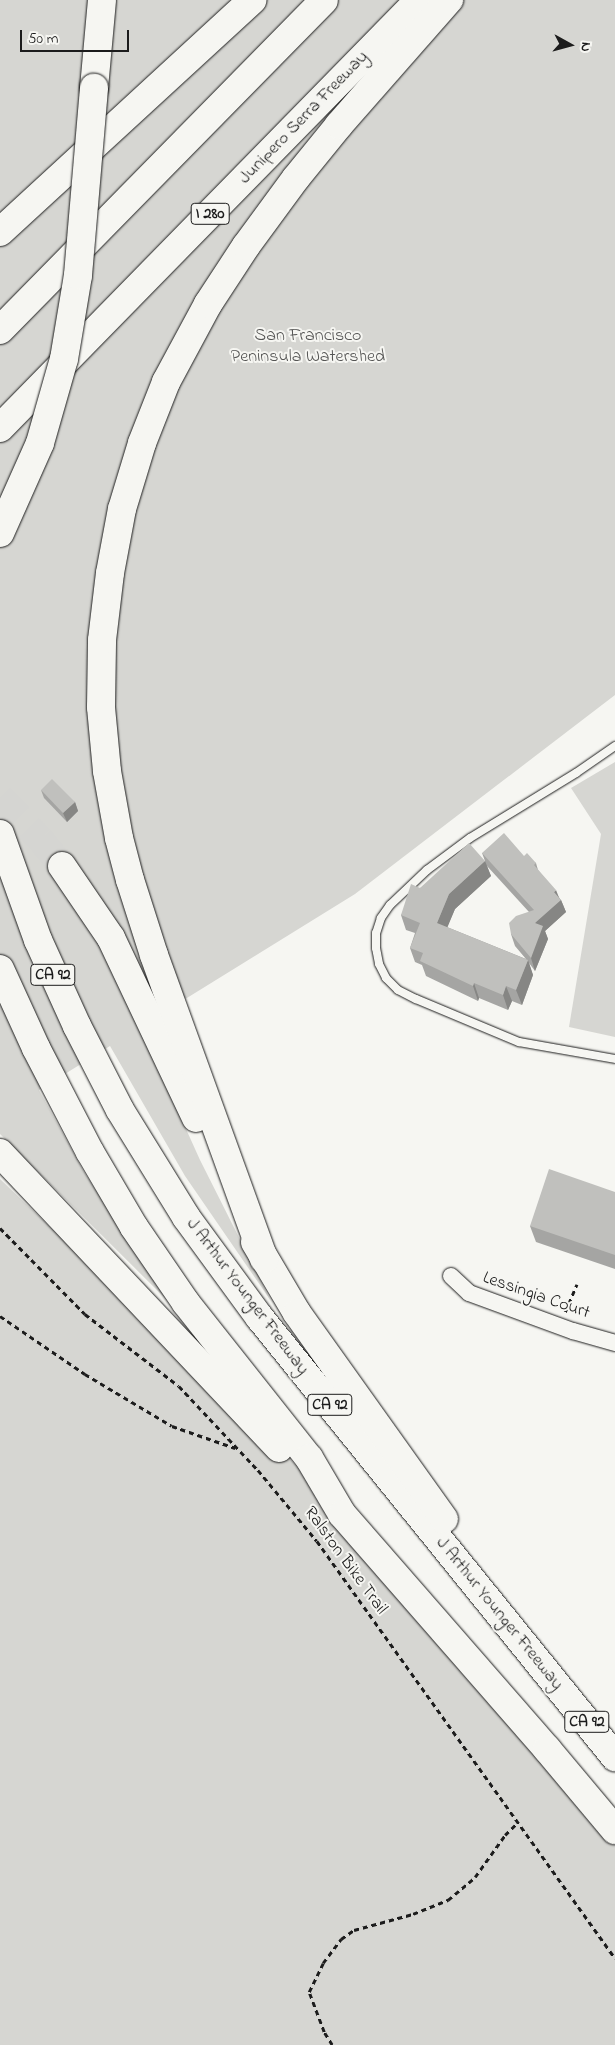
<!DOCTYPE html>
<html>
<head>
<meta charset="utf-8">
<style>
	body { margin:0 }
	#map { position:relative; width:615px; height:2045px; overflow:hidden; background:#f6f6f2; font-family:"Indie Flower",sans-serif }
	div>[style] { position:absolute }
	.green>* { inset:0; background:#d6d6d2 }
	.motorway-tunnel>* { height:28px; margin-top:-14px; transform-origin:0; background:repeating-linear-gradient(90deg,#d5d5d2 0 28px,transparent 0 42px) }
	.path>* { height:2.5px; margin-top:-1.25px; transform-origin:0; background:repeating-linear-gradient(90deg,#1c1c1c 0 5px,transparent 0 9px) }
	.roads { filter:drop-shadow(0 0 1px #1c1c1c) drop-shadow(0 0 1px #1c1c1c) }
	.service>* { height:8px; margin:-4px; padding:0 4px; transform-origin:4px; border-radius:4px; background:#f6f6f2 }
	.minor>* { height:16px; margin:-8px; padding:0 8px; transform-origin:8px; border-radius:8px; background:#f6f6f2 }
	.motorway>* { height:28px; margin:-14px; padding:0 14px; transform-origin:14px; border-radius:14px; background:#f6f6f2 }
	.bridges { filter:drop-shadow(0 0 1px #1c1c1c) drop-shadow(0 0 1px #1c1c1c) }
	.motorway-bridge>* { height:28px; margin:-14px; padding:0 14px; transform-origin:14px; border-radius:14px; background:#f6f6f2 }
	.wall>* { inset:0; background:#a5a5a3 }
	.shaded-wall>* { inset:0; background:#868684 }
	.building>* { inset:0; background:#c0c0bd }
	span { translate:-50% -50%; white-space:nowrap; text-align:center; line-height:1.15; -webkit-text-stroke:4px #f6f6f2; paint-order:stroke }
	.shield-label span { padding:1px 4px; background:#f6f6f2; border:1px solid; border-radius:4px; -webkit-text-stroke-width:0 }
	.shield-label { font-size:16px; color:#1c1c1c; font-weight:700 }
	.street-label { font-size:18px; color:#1c1c1c }
	.park-label { font-size:18px; color:#545453 }
	.north { position:absolute; left:545px; top:20px; width:50px; height:50px; -webkit-text-stroke:4px #f6f6f2; paint-order:stroke; rotate:97deg; font-size:14px; font-weight:700; line-height:20px; text-align:center; color:#1c1c1c }
	.north::after { content:''; display:block; margin:auto; width:18px; height:22px; background:#1c1c1c; clip-path:polygon(50% 0,100% 100%,50% 72%,0 100%) }
	.scale { position:absolute; left:20px; top:30px; width:109px; height:22px; box-sizing:border-box; border:2px solid #1c1c1c; border-top:0; padding-left:6px; font-size:15px; line-height:18px; white-space:nowrap; color:#1c1c1c; -webkit-text-stroke:4px #f6f6f2; paint-order:stroke }
</style>
</head>
<body>
<div id="map">
	<div class="green">
		<i style="clip-path:polygon(0 0,615px 0,615px 695px,355px 894px,140px 1027px,200px 1160px,271px 1301px,185px 1176px,110px 1046px,39px 1090px,84px 1172px,170px 1303px,0 1134px)"></i>
		<i style="clip-path:polygon(615px 762px,615px 1037px,569px 1027px,601px 834px,571px 788px)"></i>
		<i style="clip-path:polygon(0 1179px,269px 1437px,342px 1514px,615px 1832px,615px 2045px,0 2045px)"></i>
	</div>
	<div class="motorway-tunnel">
		<i style="left:0;top:797px;width:58px;rotate:46.4deg"></i>
		<i style="left:40px;top:839px;width:35px;rotate:51deg"></i>
	</div>
	<div class="path">
		<i style="left:0;top:1228px;width:121px;rotate:45.3deg"></i>
		<i style="left:85px;top:1314px;width:118px;rotate:37.5deg"></i>
		<i style="left:179px;top:1386px;width:115px;rotate:46.8deg"></i>
		<i style="left:258px;top:1470px;width:92px;rotate:50.3deg"></i>
		<i style="left:317px;top:1541px;width:513px;rotate:54.45deg"></i>
		<i style="left:565px;top:1312px;width:30px;rotate:-67deg"></i>
		<i style="left:0;top:1316px;width:103px;rotate:34.3deg"></i>
		<i style="left:85px;top:1374px;width:101px;rotate:30.9deg"></i>
		<i style="left:172px;top:1426px;width:67px;rotate:19.2deg"></i>
		<i style="left:332px;top:2045px;width:15px;rotate:-122deg"></i>
		<i style="left:324px;top:2032px;width:43px;rotate:-110.6deg"></i>
		<i style="left:309px;top:1992px;width:32px;rotate:-64deg"></i>
		<i style="left:323px;top:1963px;width:30px;rotate:-53deg"></i>
		<i style="left:341px;top:1939px;width:16px;rotate:-35deg"></i>
		<i style="left:354px;top:1930px;width:61px;rotate:-15.2deg"></i>
		<i style="left:413px;top:1914px;width:38px;rotate:-22deg"></i>
		<i style="left:448px;top:1900px;width:35px;rotate:-40deg"></i>
		<i style="left:475px;top:1877px;width:52px;rotate:-54.5deg"></i>
		<i style="left:505px;top:1835px;width:18px;rotate:-45deg"></i>
	</div>
	<div class="roads">
		<div class="service">
			<i style="left:615px;top:746px;width:47px;rotate:145.3deg"></i>
			<i style="left:576px;top:773px;width:124px;rotate:148.5deg"></i>
			<i style="left:470px;top:838px;width:54px;rotate:143.3deg"></i>
			<i style="left:427px;top:870px;width:51px;rotate:136.6deg"></i>
			<i style="left:390px;top:905px;width:16px;rotate:125deg"></i>
			<i style="left:381px;top:918px;width:16px;rotate:108deg"></i>
			<i style="left:376px;top:933px;width:15px;rotate:90deg"></i>
			<i style="left:376px;top:948px;width:16px;rotate:79deg"></i>
			<i style="left:379px;top:964px;width:16px;rotate:63deg"></i>
			<i style="left:386px;top:978px;width:17px;rotate:45deg"></i>
			<i style="left:398px;top:990px;width:20px;rotate:27deg"></i>
			<i style="left:416px;top:999px;width:112px;rotate:22.7deg"></i>
			<i style="left:519px;top:1042px;width:97px;rotate:10deg"></i>
		</div>
		<div class="minor">
			<i style="left:451px;top:1276px;width:25px;rotate:43deg"></i>
			<i style="left:469px;top:1293px;width:111px;rotate:20.1deg"></i>
			<i style="left:573px;top:1331px;width:44px;rotate:15.9deg"></i>
		</div>
		<div class="motorway">
			<i style="left:94px;top:88px;width:88px;rotate:-84.8deg"></i>
			<i style="left:0;top:232px;width:343px;rotate:-42.6deg"></i>
			<i style="left:0;top:330px;width:462px;rotate:-45.5deg"></i>
			<i style="left:0;top:428px;width:599px;rotate:-45.61deg"></i>
			<i style="left:0;top:834px;width:113px;rotate:70.3deg"></i>
			<i style="left:38px;top:940px;width:94px;rotate:65.6deg"></i>
			<i style="left:77px;top:1026px;width:94px;rotate:62.9deg"></i>
			<i style="left:120px;top:1110px;width:126px;rotate:58.3deg"></i>
			<i style="left:186px;top:1217px;width:125px;rotate:53.8deg"></i>
			<i style="left:260px;top:1318px;width:565px;rotate:51.04deg"></i>
			<i style="left:62px;top:866px;width:87px;rotate:55.8deg"></i>
			<i style="left:111px;top:938px;width:199px;rotate:64.7deg"></i>
			<i style="left:0;top:969px;width:87px;rotate:65.5deg"></i>
			<i style="left:36px;top:1048px;width:117px;rotate:62.6deg"></i>
			<i style="left:90px;top:1152px;width:87px;rotate:59.6deg"></i>
			<i style="left:134px;top:1227px;width:92px;rotate:55.6deg"></i>
			<i style="left:186px;top:1303px;width:198px;rotate:51.6deg"></i>
			<i style="left:309px;top:1458px;width:65px;rotate:59.5deg"></i>
			<i style="left:342px;top:1514px;width:312px;rotate:48.9deg"></i>
			<i style="left:547px;top:1749px;width:106px;rotate:50deg"></i>
			<i style="left:0;top:1153px;width:406px;rotate:46.6deg"></i>
			<i style="left:255px;top:1242px;width:82px;rotate:59.4deg"></i>
			<i style="left:297px;top:1313px;width:253px;rotate:54.5deg"></i>
			<i style="left:264px;top:1259px;width:323px;rotate:-109.9deg"></i>
			<i style="left:154px;top:955px;width:79px;rotate:-107.7deg"></i>
			<i style="left:130px;top:880px;width:43px;rotate:-104.7deg"></i>
			<i style="left:119px;top:838px;width:68px;rotate:-100.2deg"></i>
			<i style="left:107px;top:771px;width:64px;rotate:-95.4deg"></i>
			<i style="left:101px;top:707px;width:67px;rotate:-89.1deg"></i>
			<i style="left:102px;top:640px;width:67px;rotate:-83.2deg"></i>
			<i style="left:110px;top:573px;width:65px;rotate:-79.4deg"></i>
			<i style="left:122px;top:509px;width:69px;rotate:-73.1deg"></i>
			<i style="left:142px;top:443px;width:66px;rotate:-68.5deg"></i>
			<i style="left:166px;top:382px;width:89px;rotate:-61.7deg"></i>
			<i style="left:208px;top:304px;width:69px;rotate:-56.8deg"></i>
			<i style="left:246px;top:246px;width:84px;rotate:-53.7deg"></i>
			<i style="left:296px;top:178px;width:68px;rotate:-50.9deg"></i>
			<i style="left:339px;top:125px;width:167px;rotate:-48.7deg"></i>
		</div>
	</div>
	<div class="bridges">
		<div class="motorway-bridge">
			<i style="left:0;top:533px;width:98px;rotate:-66deg"></i>
			<i style="left:40px;top:443px;width:87px;rotate:-74.1deg"></i>
			<i style="left:64px;top:359px;width:85px;rotate:-80.5deg"></i>
			<i style="left:78px;top:275px;width:188px;rotate:-85.1deg"></i>
		</div>
	</div>
	<div class="wall">
		<i style="clip-path:polygon(41px 790px,75px 802px,78px 811px,67px 822px,44px 798px)"></i>
		<i style="clip-path:polygon(evenodd,482px 853px,524px 856px,536px 863px,538px 870px,561px 900px,566px 912px,545px 931px,548px 939px,535px 971px,529px 963px,533px 975px,522px 1005px,512px 1001px,508px 1010px,479px 998px,478px 1001px,426px 976px,422px 965px,415px 962px,410px 948px,415px 933px,406px 930px,401px 915px,420px 888px,485px 861px,482px 853px,487px 866px,529px 912px,511px 934px,515px 946px,526px 959px,447px 927px,455px 909px,491px 876px,487px 866px)"></i>
		<i style="clip-path:polygon(615px 1192px,615px 1269px,536px 1242px,530px 1226px)"></i>
	</div>
	<div class="shaded-wall">
		<i style="clip-path:polygon(75px 802px,78px 811px,67px 822px,63px 813px)"></i>
		<i style="clip-path:polygon(485px 861px,491px 876px,455px 909px,443px 938px,437px 923px,449px 894px)"></i>
		<i style="clip-path:polygon(556px 890px,560px 900px,561px 900px,566px 912px,545px 931px,548px 939px,535px 971px,531px 958px,535px 923px,554px 892px)"></i>
		<i style="clip-path:polygon(528px 960px,533px 975px,522px 1005px,516px 990px)"></i>
		<i style="clip-path:polygon(474px 983px,479px 998px,478px 1001px,473px 986px)"></i>
		<i style="clip-path:polygon(506px 986px,512px 1001px,508px 1010px,503px 995px)"></i>
	</div>
	<div class="building">
		<i style="clip-path:polygon(52px 779px,75px 802px,63px 813px,41px 790px)"></i>
		<i style="clip-path:polygon(504px 833px,524px 856px,527px 853px,536px 863px,534px 865px,556px 890px,554px 892px,561px 900px,535px 923px,543px 926px,531px 958px,511px 934px,509px 923px,516px 916px,534px 910px,482px 853px)"></i>
		<i style="clip-path:polygon(469px 843px,485px 861px,449px 894px,437px 923px,528px 960px,516px 990px,506px 986px,503px 995px,474px 983px,473px 986px,420px 961px,423px 953px,410px 948px,420px 923px,401px 915px,411px 884px,420px 888px)"></i>
		<i style="clip-path:polygon(549px 1169px,615px 1192px,615px 1255px,530px 1226px)"></i>
	</div>
	<div class="shield-label">
		<span style="left:210px;top:214px">I 280</span>
		<span style="left:53px;top:975px">CA 92</span>
		<span style="left:330px;top:1405px">CA 92</span>
		<span style="left:587px;top:1722px">CA 92</span>
	</div>
	<div class="street-label">
		<span style="left:304px;top:118px;rotate:-46deg">Junipero Serra Freeway</span>
		<span style="left:536px;top:1296px;rotate:19deg">Lessingia Court</span>
		<span style="left:247px;top:1297px;rotate:53deg">J Arthur Younger Freeway</span>
		<span style="left:345px;top:1561px;rotate:54deg">Ralston Bike Trail</span>
		<span style="left:499px;top:1614px;rotate:51deg">J Arthur Younger Freeway</span>
	</div>
	<div class="park-label">
		<span style="left:308px;top:347px">San Francisco<br>Peninsula Watershed</span>
	</div>
	<div class="north">N</div>
	<div class="scale">50 m</div>
</div>
</body>
</html>
